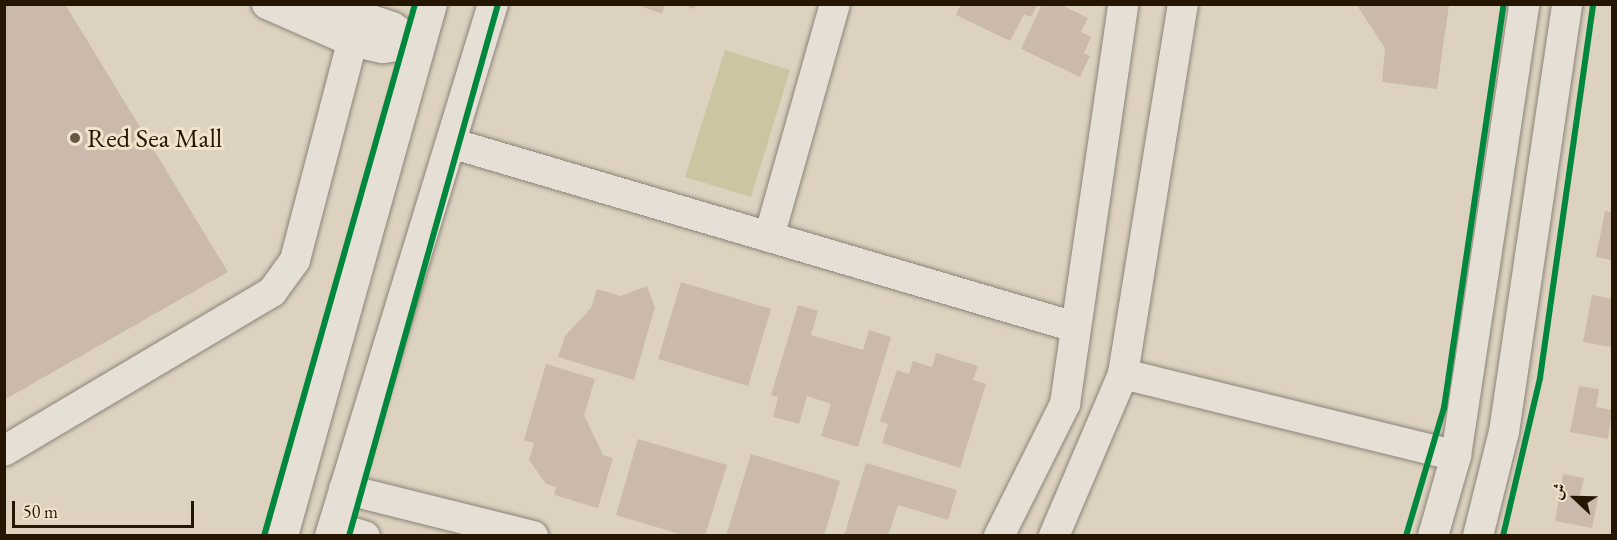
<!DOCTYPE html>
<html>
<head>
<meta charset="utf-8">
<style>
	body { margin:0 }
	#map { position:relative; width:1617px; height:540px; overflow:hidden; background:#ddd2c0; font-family:"EB Garamond",Amiri,serif }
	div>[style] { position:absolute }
	.green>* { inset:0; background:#ccc5a1 }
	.building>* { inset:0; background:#cbbaac }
	.roads { filter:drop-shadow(0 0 2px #8c8477) drop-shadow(0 0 2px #8c8477) }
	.minor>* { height:30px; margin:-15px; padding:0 15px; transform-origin:15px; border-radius:15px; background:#e5dfd5 }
	.cycleway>* { height:6px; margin:-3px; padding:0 3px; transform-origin:3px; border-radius:3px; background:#00873e }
	.dots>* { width:16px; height:16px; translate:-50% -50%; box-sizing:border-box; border:3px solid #f1e4ce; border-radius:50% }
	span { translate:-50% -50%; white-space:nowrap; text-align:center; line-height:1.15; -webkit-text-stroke:6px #f1e4ce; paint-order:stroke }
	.poi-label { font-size:27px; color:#241603 }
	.left { translate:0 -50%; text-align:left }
	.frame { position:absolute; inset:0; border:6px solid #241603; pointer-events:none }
	.north { position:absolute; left:1545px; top:468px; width:60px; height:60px; -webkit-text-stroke:4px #f1e4ce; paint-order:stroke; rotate:292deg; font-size:16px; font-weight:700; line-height:24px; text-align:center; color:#241603 }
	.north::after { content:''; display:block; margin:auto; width:21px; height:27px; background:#241603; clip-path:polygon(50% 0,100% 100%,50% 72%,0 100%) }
	.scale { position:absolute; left:12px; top:501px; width:182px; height:27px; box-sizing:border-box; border:3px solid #241603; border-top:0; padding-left:8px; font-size:18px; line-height:21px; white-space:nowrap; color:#241603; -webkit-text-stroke:4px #f1e4ce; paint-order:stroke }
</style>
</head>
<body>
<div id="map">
	<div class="green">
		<i style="clip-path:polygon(725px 50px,790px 70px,751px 197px,685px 177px)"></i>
	</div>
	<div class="building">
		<i style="clip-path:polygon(4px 4px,65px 4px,228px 272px,4px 400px)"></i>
		<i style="clip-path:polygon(635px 4px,665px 4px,662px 14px)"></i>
		<i style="clip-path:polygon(680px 4px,696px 4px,694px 9px)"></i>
		<i style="clip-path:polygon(961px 4px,1038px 4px,1031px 17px,1024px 14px,1010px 41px,956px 15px)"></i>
		<i style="clip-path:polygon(1042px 4px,1059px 4px,1088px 18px,1081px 32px,1091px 37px,1084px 53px,1090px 56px,1080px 77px,1021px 49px)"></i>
		<i style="clip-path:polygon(1356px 4px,1449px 5px,1437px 89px,1382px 82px,1385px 48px)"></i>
		<i style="clip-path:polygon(1605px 211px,1612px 212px,1612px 260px,1596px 257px)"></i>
		<i style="clip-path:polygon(681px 282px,771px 309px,748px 386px,658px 359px)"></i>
		<i style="clip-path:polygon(647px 286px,655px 307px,634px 380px,558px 357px,565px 336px,591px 308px,597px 289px,621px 296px)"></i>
		<i style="clip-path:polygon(1592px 295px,1612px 299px,1612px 347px,1583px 342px)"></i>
		<i style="clip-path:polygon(798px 305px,818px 311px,811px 335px,863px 350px,869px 330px,891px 337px,858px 447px,821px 436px,831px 404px,807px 396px,799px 424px,773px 417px,778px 397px,771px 395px)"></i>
		<i style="clip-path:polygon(936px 353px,978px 366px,973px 380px,986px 384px,960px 468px,882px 443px,888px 424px,880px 421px,897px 370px,909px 374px,913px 361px,932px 367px)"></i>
		<i style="clip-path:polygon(546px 364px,595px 379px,584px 415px,603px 455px,613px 458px,598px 508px,554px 495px,556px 487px,546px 484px,529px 460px,534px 443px,524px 440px)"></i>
		<i style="clip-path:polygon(1579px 386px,1599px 389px,1596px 407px,1612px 410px,1608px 439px,1570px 432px)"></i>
		<i style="clip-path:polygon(638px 439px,727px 465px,705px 536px,686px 536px,616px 515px)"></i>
		<i style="clip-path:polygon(751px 454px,840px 481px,824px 536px,726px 536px)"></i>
		<i style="clip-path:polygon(866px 463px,957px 490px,948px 520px,898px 505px,888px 536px,844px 536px)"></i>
		<i style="clip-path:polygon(1563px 474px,1584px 478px,1580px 495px,1598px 498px,1592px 528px,1555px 521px)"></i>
	</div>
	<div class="roads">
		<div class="minor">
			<i style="left:267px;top:4px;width:92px;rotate:23.8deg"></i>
			<i style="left:351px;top:41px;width:32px;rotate:13deg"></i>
			<i style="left:382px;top:48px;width:35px;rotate:-7deg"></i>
			<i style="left:323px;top:4px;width:73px;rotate:18.4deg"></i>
			<i style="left:392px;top:27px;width:30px;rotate:34deg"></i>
			<i style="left:454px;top:144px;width:647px;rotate:16.42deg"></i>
			<i style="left:769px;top:237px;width:242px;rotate:-74.2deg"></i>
			<i style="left:1123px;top:374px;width:343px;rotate:13.8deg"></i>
			<i style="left:4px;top:451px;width:312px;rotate:-30.7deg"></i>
			<i style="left:272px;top:292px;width:39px;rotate:-54deg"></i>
			<i style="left:295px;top:260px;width:265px;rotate:-75.3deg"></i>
			<i style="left:344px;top:489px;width:195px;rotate:14deg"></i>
			<i style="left:333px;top:527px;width:33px;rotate:16deg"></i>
			<i style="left:283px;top:536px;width:552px;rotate:-74.35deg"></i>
			<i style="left:330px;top:536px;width:556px;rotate:-72.97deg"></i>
			<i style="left:999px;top:536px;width:148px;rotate:-63.4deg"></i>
			<i style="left:1065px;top:404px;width:404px;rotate:-81.7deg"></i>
			<i style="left:1054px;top:536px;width:176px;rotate:-66.9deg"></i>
			<i style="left:1123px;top:374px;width:375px;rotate:-80.8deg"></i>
			<i style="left:1433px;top:536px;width:83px;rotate:-74deg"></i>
			<i style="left:1456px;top:456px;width:457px;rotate:-81.4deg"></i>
			<i style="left:1478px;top:536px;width:107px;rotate:-76deg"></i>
			<i style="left:1504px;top:432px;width:433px;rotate:-81.6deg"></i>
		</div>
	</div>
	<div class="cycleway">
		<i style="left:264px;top:536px;width:553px;rotate:-74.15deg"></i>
		<i style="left:349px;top:536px;width:552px;rotate:-74.35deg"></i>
		<i style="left:1406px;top:536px;width:134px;rotate:-73.5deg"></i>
		<i style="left:1444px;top:408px;width:408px;rotate:-81.6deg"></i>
		<i style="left:1503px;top:536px;width:162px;rotate:-76.8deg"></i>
		<i style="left:1540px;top:378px;width:378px;rotate:-81.9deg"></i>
	</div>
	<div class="dots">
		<i style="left:75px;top:138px;background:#655845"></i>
	</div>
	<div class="poi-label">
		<span class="left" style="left:87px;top:138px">Red Sea Mall</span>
	</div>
	<div class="frame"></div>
	<div class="north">ش</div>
	<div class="scale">50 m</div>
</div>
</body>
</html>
